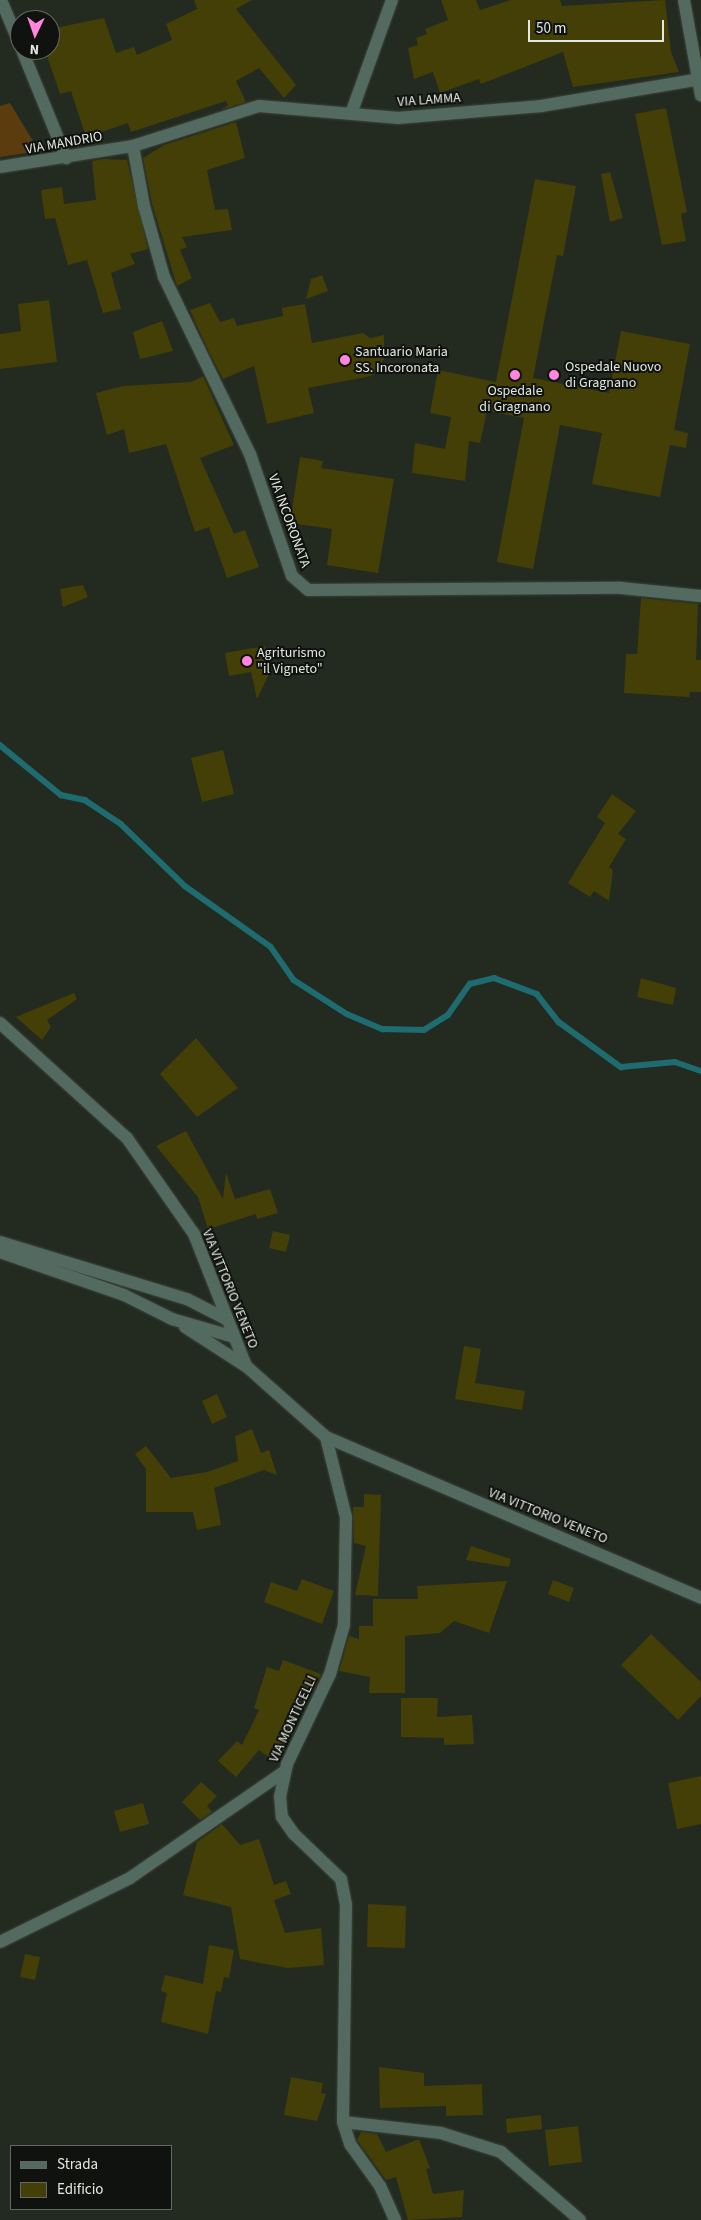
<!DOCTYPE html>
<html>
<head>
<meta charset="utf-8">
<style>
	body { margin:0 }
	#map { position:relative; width:701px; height:2220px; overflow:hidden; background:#232b20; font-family:"Source Sans 3",sans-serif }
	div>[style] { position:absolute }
	.green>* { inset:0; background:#5a3c0f }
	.stream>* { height:5.5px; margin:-2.75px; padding:0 2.75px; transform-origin:2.75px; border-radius:2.75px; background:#1f6c70 }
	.building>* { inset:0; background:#433f06 }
	.roads { filter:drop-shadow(0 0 1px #3e453b) drop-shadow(0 0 1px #3e453b) }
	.minor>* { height:12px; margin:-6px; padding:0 6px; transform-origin:6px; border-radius:6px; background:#526a60 }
	.dots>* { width:14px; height:14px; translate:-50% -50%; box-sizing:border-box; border:2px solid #0f120e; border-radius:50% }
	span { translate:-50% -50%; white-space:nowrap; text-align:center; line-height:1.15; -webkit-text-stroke:4px #0f120e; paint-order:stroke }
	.street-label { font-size:14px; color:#e3e8e1 }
	.poi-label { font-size:14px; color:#e3e8e1 }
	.left { translate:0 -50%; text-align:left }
	.legend { position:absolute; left:10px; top:2145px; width:162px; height:65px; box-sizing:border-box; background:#0f120e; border:1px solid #646862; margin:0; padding:6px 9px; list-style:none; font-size:15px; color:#e3e8e1 }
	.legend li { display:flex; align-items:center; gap:10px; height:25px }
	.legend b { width:25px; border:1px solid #646862 }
	.north { position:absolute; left:10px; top:10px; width:50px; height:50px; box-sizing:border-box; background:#0f120e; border:1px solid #646862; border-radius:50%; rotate:183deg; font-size:14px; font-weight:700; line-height:20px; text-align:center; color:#e3e8e1 }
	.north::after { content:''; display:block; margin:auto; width:18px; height:22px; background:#ff85de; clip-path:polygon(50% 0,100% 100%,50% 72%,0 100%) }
	.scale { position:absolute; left:528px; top:20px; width:136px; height:22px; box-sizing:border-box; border:2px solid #e3e8e1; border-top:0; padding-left:6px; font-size:15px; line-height:18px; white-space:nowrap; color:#e3e8e1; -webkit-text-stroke:4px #0f120e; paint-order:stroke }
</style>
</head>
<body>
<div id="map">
	<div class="green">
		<i style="clip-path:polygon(10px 103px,39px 151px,0 157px,0 106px)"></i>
	</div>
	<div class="stream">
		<i style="left:0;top:745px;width:79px;rotate:39.3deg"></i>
		<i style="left:61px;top:795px;width:25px;rotate:12deg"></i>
		<i style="left:85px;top:800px;width:43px;rotate:33.7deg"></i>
		<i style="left:121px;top:824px;width:89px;rotate:44.1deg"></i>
		<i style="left:185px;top:886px;width:105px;rotate:35.3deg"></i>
		<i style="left:271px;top:947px;width:40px;rotate:55.1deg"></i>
		<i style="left:294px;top:980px;width:63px;rotate:32.7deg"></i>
		<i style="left:347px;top:1014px;width:39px;rotate:23deg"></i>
		<i style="left:383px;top:1029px;width:41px;rotate:1.4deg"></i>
		<i style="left:424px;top:1030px;width:28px;rotate:-32deg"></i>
		<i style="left:448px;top:1015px;width:38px;rotate:-55deg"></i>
		<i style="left:470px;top:984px;width:25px;rotate:-14deg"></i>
		<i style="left:494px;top:978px;width:46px;rotate:20.4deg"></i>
		<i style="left:537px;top:994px;width:36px;rotate:52deg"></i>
		<i style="left:559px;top:1022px;width:77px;rotate:36deg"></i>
		<i style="left:621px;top:1067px;width:54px;rotate:-5.3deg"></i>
		<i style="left:675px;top:1062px;width:28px;rotate:19deg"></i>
	</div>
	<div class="building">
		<i style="clip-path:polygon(194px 0,252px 0,236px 9px,296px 85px,284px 98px,259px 68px,236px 81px,246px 102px,221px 110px,228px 105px,226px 101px,131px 132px,128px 123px,86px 137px,71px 91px,60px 94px,45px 50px,50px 50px,50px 29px,104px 18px,116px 53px,134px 47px,137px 55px,172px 40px,166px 24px,197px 9px)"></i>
		<i style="clip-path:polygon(441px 0,476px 0,480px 10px,511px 0,560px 0,562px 6px,665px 0,671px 52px,679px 72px,573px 87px,563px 52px,481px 84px,479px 79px,440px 93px,433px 72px,414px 79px,408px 48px,418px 45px,416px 38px,427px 34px,425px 29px,448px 20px)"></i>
		<i style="clip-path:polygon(666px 108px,687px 212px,681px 214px,686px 241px,662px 245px,635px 114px)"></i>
		<i style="clip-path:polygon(236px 122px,245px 158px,207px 170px,215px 210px,228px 209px,232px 230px,182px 237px,187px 247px,180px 250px,192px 278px,177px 286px,152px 204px,143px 158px,164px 145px)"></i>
		<i style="clip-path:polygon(104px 159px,127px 160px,148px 249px,130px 254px,135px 264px,111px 273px,121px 309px,103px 313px,87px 260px,68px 265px,55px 218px,45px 219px,41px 190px,62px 187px,64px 204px,96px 200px,92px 161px)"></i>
		<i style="clip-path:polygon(610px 172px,623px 218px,610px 222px,601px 174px)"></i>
		<i style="clip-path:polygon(535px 179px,576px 186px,563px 256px,557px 255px,533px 378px,609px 393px,621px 331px,690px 344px,674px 430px,688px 433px,686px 448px,670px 445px,660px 497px,592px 484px,602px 433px,560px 425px,533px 569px,497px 562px,524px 418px,487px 411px,480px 443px,469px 441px,465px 481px,412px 473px,415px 443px,445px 449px,451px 417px,430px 413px,438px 370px,496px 382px)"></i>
		<i style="clip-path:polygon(322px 275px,328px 291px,306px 299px,311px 279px)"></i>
		<i style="clip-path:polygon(49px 300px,57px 362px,0 369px,0 334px,21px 331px,18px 304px)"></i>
		<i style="clip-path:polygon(210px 303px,220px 322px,234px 318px,237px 326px,283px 316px,282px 308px,305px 304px,312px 343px,363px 333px,370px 338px,384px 335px,384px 359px,371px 376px,308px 388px,314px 413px,267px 424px,254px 366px,223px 379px,207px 348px,190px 310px)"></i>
		<i style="clip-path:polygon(162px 321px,173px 351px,140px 359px,133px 332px)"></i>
		<i style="clip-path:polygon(203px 376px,234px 445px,200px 458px,234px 534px,245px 530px,259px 567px,227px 578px,209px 527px,195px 532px,166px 444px,129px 453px,124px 429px,107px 435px,96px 393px,123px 386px,191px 382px)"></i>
		<i style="clip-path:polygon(300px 457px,323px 461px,321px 468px,394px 479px,378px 573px,327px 565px,332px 529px,290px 523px)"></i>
		<i style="clip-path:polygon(83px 585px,88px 597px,63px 607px,60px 589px)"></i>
		<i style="clip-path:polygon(641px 598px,698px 604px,696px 660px,701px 660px,701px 692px,690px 692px,689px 697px,624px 693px,626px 654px,637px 654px)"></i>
		<i style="clip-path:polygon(265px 646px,269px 674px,257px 699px,251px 672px,229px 676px,225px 653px)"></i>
		<i style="clip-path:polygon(223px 750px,234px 794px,202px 802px,191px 758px)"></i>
		<i style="clip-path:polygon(612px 794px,636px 811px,618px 834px,626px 839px,609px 867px,613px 870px,609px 901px,594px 891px,590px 897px,568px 883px,605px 823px,597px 817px)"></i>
		<i style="clip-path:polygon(641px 978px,676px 988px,673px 1005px,637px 997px)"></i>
		<i style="clip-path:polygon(74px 993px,77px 999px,47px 1020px,51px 1027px,42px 1040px,16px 1017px)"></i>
		<i style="clip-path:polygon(196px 1038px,238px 1088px,197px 1117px,160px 1074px)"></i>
		<i style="clip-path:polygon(186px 1131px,223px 1199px,226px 1173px,235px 1199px,270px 1189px,278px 1213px,257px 1219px,256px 1214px,208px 1229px,198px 1197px,156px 1146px)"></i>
		<i style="clip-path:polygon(273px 1231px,290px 1235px,286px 1252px,269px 1248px)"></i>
		<i style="clip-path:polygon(464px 1346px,481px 1349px,475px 1383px,525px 1391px,522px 1410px,455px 1399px)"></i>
		<i style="clip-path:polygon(217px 1394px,227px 1417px,212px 1424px,202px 1401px)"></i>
		<i style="clip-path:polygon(252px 1429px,261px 1453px,269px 1450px,277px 1475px,264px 1470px,214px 1488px,221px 1525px,197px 1530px,193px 1512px,146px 1512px,146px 1469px,135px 1454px,146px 1446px,171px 1478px,207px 1472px,238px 1461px,235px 1436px)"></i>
		<i style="clip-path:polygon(364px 1494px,381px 1495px,378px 1596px,355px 1595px,366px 1546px,354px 1543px,353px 1507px,364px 1507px)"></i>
		<i style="clip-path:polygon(471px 1546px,511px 1559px,509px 1567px,466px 1560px)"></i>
		<i style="clip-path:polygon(302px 1579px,334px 1591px,322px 1624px,264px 1602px,271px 1582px,297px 1591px)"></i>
		<i style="clip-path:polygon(553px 1580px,574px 1588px,569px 1602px,548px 1594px)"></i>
		<i style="clip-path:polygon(507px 1581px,489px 1633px,454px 1621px,440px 1633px,405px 1636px,405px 1693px,369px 1693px,370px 1677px,339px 1671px,349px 1636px,359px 1639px,359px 1626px,373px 1626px,373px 1599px,418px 1599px,417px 1586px)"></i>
		<i style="clip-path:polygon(651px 1634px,701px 1682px,701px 1696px,678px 1720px,621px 1665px)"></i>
		<i style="clip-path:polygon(283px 1660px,321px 1674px,313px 1691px,306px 1689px,285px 1750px,273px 1760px,259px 1750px,236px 1777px,218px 1761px,237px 1741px,242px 1745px,259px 1710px,254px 1708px,267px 1667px,279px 1671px)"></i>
		<i style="clip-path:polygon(401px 1698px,438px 1698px,437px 1717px,472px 1715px,474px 1744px,444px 1745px,444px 1738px,401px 1737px)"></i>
		<i style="clip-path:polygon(701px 1776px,701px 1824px,677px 1829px,668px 1783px)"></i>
		<i style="clip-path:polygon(201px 1782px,217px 1796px,207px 1806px,212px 1812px,200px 1820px,182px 1802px)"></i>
		<i style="clip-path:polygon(143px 1803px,149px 1824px,120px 1832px,114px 1811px)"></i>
		<i style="clip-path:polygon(222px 1824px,240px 1845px,259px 1839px,274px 1885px,286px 1881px,291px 1894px,274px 1900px,285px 1933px,321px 1928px,324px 1965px,288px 1968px,240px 1959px,231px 1907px,183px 1895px,197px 1842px)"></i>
		<i style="clip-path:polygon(368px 1904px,406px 1906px,405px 1948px,367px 1947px)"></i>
		<i style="clip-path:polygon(209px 1945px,234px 1950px,229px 1978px,224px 1977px,221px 1992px,216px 1991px,208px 2034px,161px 2022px,167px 1993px,161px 1991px,165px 1975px,203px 1984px)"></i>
		<i style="clip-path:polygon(25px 1954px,40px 1957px,35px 1980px,20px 1977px)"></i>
		<i style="clip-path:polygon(379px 2067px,424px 2073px,424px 2086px,482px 2084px,483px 2115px,446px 2116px,446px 2106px,380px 2108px)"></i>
		<i style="clip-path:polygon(291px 2077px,323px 2083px,321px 2093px,326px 2094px,317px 2121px,284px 2115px)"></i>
		<i style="clip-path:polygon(541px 2115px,542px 2129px,507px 2133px,506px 2119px)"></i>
		<i style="clip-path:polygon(578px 2126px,582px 2162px,549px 2166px,545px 2130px)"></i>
		<i style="clip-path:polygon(361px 2132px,377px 2134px,386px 2152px,419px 2139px,430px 2168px,426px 2169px,433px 2194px,464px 2190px,462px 2217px,408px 2220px,396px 2177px,386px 2180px,357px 2140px)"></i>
	</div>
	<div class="roads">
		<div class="minor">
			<i style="left:1px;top:0;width:49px;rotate:67.1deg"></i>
			<i style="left:684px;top:0;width:97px;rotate:79.9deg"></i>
			<i style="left:22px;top:50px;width:117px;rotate:67.8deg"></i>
			<i style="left:352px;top:111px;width:118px;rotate:-70.2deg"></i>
			<i style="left:133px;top:146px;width:61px;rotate:79.6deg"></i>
			<i style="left:144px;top:206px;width:74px;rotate:74.3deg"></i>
			<i style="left:164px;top:277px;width:197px;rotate:64.1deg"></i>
			<i style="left:250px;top:454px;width:129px;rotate:71deg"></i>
			<i style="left:292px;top:576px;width:21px;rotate:41deg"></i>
			<i style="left:308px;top:590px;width:313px;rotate:-0.4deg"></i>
			<i style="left:621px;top:588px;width:80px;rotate:5.7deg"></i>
			<i style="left:0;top:167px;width:135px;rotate:-9deg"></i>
			<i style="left:133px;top:146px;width:132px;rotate:-17.6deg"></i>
			<i style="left:259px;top:106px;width:140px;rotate:4.9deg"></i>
			<i style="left:398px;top:118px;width:144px;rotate:-4.8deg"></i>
			<i style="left:541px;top:106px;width:162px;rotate:-9.6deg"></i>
			<i style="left:0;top:1023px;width:171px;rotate:42.2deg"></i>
			<i style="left:127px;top:1138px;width:117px;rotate:55.1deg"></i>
			<i style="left:194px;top:1234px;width:142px;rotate:68.5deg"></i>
			<i style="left:246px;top:1366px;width:107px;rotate:41.6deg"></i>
			<i style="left:326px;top:1437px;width:408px;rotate:23.2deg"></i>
			<i style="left:0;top:1242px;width:195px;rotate:17deg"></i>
			<i style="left:187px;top:1299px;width:44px;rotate:27.1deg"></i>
			<i style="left:0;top:1252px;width:131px;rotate:19.1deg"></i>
			<i style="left:124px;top:1295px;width:54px;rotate:26.6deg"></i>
			<i style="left:172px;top:1319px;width:61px;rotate:16.1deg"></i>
			<i style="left:185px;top:1327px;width:70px;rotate:32.8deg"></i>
			<i style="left:326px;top:1437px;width:82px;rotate:76deg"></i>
			<i style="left:346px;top:1517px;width:108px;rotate:91.1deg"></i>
			<i style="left:344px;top:1625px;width:51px;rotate:105.9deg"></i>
			<i style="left:330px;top:1674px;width:100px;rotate:115.5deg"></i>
			<i style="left:287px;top:1764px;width:33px;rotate:102deg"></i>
			<i style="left:280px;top:1796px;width:21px;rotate:85deg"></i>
			<i style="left:282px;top:1817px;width:21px;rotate:55deg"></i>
			<i style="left:294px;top:1834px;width:65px;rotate:43.8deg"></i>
			<i style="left:341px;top:1879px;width:26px;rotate:79deg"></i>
			<i style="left:346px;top:1905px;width:217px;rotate:90.8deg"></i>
			<i style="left:343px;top:2122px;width:23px;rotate:72deg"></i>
			<i style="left:350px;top:2144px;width:52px;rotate:54.5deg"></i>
			<i style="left:380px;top:2186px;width:37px;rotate:66deg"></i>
			<i style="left:0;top:1942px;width:145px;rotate:-26.2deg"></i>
			<i style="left:130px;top:1878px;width:188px;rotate:-34.6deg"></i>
			<i style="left:343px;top:2122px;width:99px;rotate:6.4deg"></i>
			<i style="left:441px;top:2133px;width:63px;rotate:17.6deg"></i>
			<i style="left:501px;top:2152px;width:104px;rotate:40.7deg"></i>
		</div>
	</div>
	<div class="dots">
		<i style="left:345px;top:360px;background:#ff85de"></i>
		<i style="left:515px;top:375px;background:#ff85de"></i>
		<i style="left:554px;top:375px;background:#ff85de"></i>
		<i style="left:247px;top:661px;background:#ff85de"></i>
	</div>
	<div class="street-label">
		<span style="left:429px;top:100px;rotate:-4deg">VIA LAMMA</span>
		<span style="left:64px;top:143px;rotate:-10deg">VIA MANDRIO</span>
		<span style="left:289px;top:521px;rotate:70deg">VIA INCORONATA</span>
		<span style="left:230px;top:1289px;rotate:68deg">VIA VITTORIO VENETO</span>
		<span style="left:548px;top:1516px;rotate:22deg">VIA VITTORIO VENETO</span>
		<span style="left:293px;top:1719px;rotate:-65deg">VIA MONTICELLI</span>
	</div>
	<div class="poi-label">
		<span class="left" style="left:355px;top:360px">Santuario Maria<br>SS. Incoronata</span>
		<span class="left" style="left:565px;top:375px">Ospedale Nuovo<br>di Gragnano</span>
		<span style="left:515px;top:399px">Ospedale<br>di Gragnano</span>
		<span class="left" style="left:257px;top:661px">Agriturismo<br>"il Vigneto"</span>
	</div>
	<ul class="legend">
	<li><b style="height:6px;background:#526a60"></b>Strada</li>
	<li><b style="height:14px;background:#433f06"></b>Edificio</li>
	</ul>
	<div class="north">N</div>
	<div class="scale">50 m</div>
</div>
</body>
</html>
